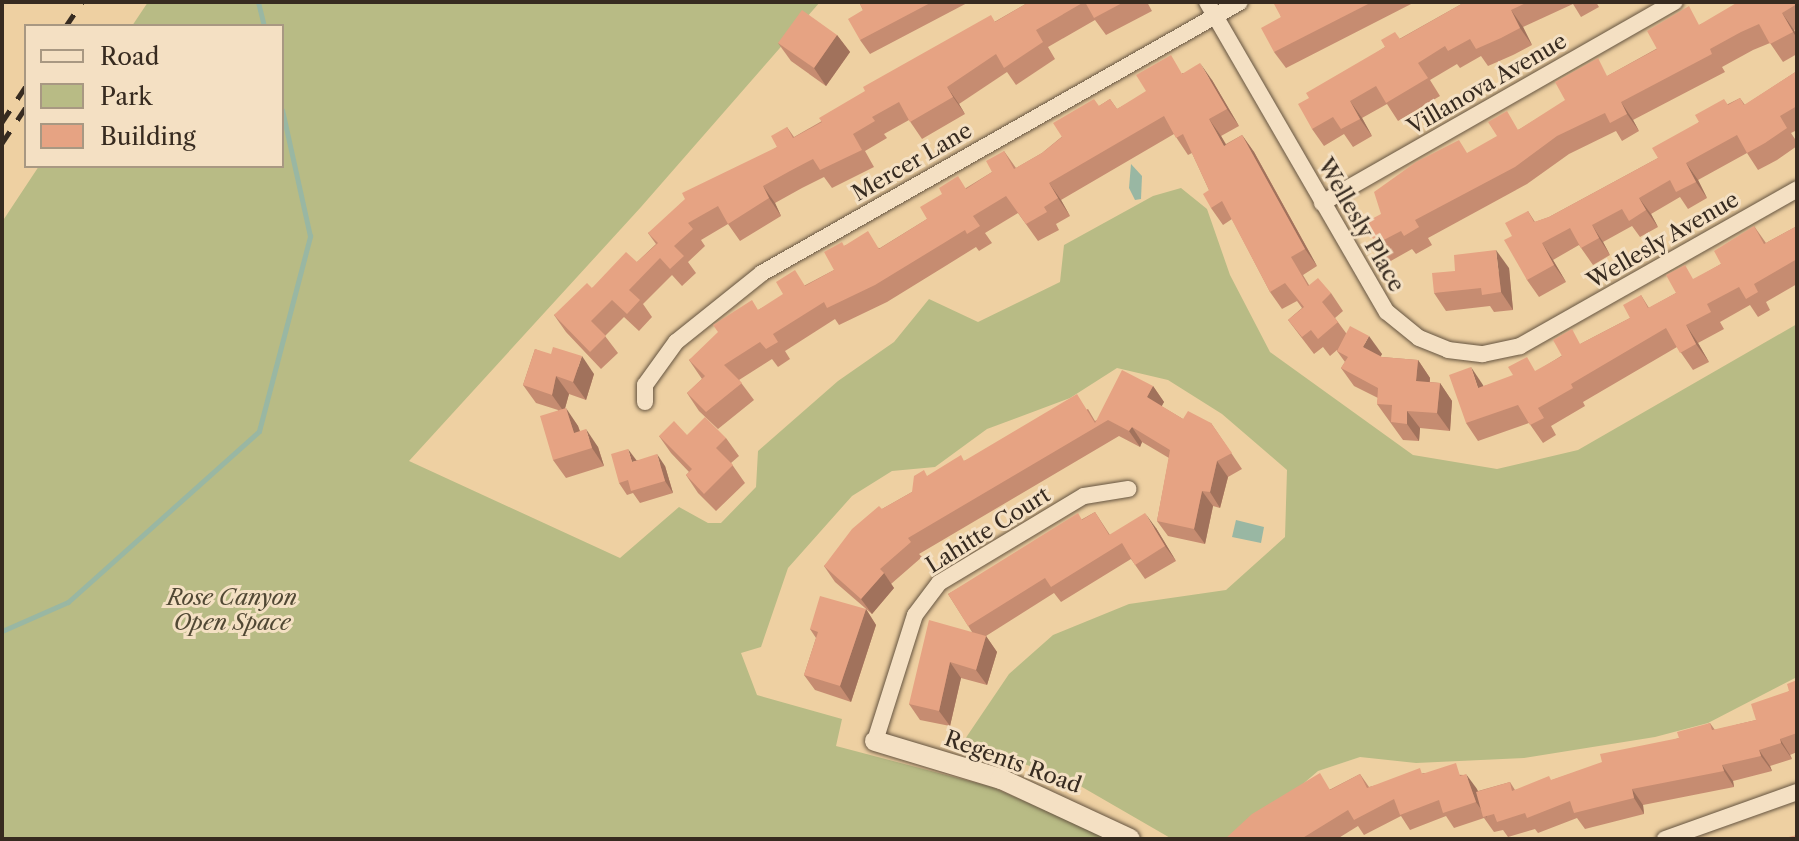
<!DOCTYPE html>
<html>
<head>
<meta charset="utf-8">
<style>
	body { margin:0 }
	#map { position:relative; width:1799px; height:841px; overflow:hidden; background:#eed0a2; font-family:"Libre Caslon Text",serif }
	div>[style] { position:absolute }
	.green>* { inset:0; background:#b8bb85 }
	.water>* { inset:0; background:#99b7a3 }
	.stream>* { height:5px; margin:-2.5px; padding:0 2.5px; transform-origin:2.5px; border-radius:2.5px; background:#99b7a3 }
	.roads { filter:drop-shadow(0 0 2px #655440) drop-shadow(0 0 2px #655440) }
	.minor>* { height:16px; margin:-8px; padding:0 8px; transform-origin:8px; border-radius:8px; background:#f4e0c3 }
	.tertiary>* { height:20px; margin:-10px; padding:0 10px; transform-origin:10px; border-radius:10px; background:#f4e0c3 }
	.rail>* { height:5px; margin-top:-2.5px; transform-origin:0; background:repeating-linear-gradient(90deg,#372b20 0 14px,transparent 0 28px) }
	.wall>* { inset:0; background:#c68c71 }
	.shaded-wall>* { inset:0; background:#a1725c }
	.building>* { inset:0; background:#e6a383 }
	span { translate:-50% -50%; white-space:nowrap; text-align:center; line-height:1.15; -webkit-text-stroke:6px #f4e0c3; paint-order:stroke }
	.street-label { font-size:22px; color:#372b20 }
	.park-label { font-size:22px; color:#514834; font-style:italic }
	.frame { position:absolute; inset:0; border:4px solid #372b20; pointer-events:none }
	.legend { position:absolute; left:24px; top:24px; width:260px; height:144px; box-sizing:border-box; background:#f4e0c3; border:2px solid #a89882; margin:0; padding:10px 14px; list-style:none; font-size:24px; color:#372b20 }
	.legend li { display:flex; align-items:center; gap:16px; height:40px }
	.legend b { width:40px; border:2px solid #a89882 }
</style>
</head>
<body>
<div id="map">
	<div class="green">
		<i style="clip-path:polygon(148px 2px,820px 2px,641px 207px,409px 461px,620px 558px,679px 507px,708px 523px,721px 523px,756px 487px,758px 451px,838px 381px,894px 342px,929px 299px,978px 322px,1060px 282px,1064px 245px,1153px 196px,1181px 188px,1207px 209px,1230px 275px,1270px 352px,1413px 455px,1497px 469px,1578px 450px,1797px 324px,1797px 677px,1708px 723px,1655px 737px,1524px 758px,1416px 763px,1360px 757px,1318px 771px,1239px 839px,1172px 839px,1063px 776px,961px 745px,1009px 674px,1053px 635px,1129px 604px,1226px 590px,1285px 537px,1287px 470px,1222px 414px,1168px 380px,1117px 368px,1070px 398px,987px 429px,935px 467px,892px 471px,852px 496px,788px 568px,761px 647px,741px 653px,757px 695px,842px 719px,836px 746px,992px 787px,1110px 839px,2px 839px,2px 222px,39px 166px,282px 166px,282px 26px,132px 26px)"></i>
	</div>
	<div class="water">
		<i style="clip-path:polygon(1131px 164px,1142px 176px,1141px 199px,1135px 200px,1129px 188px)"></i>
		<i style="clip-path:polygon(1236px 520px,1264px 527px,1261px 543px,1232px 537px)"></i>
	</div>
	<div class="stream">
		<i style="left:258px;top:2px;width:25px;rotate:76deg"></i>
		<i style="left:2px;top:631px;width:72px;rotate:-23.7deg"></i>
		<i style="left:68px;top:602px;width:256px;rotate:-41.8deg"></i>
		<i style="left:259px;top:431px;width:202px;rotate:-75.3deg"></i>
		<i style="left:310px;top:236px;width:129px;rotate:-102.5deg"></i>
	</div>
	<div class="roads">
		<div class="minor">
			<i style="left:1207px;top:2px;width:358px;rotate:59.9deg"></i>
			<i style="left:1387px;top:312px;width:41px;rotate:39.1deg"></i>
			<i style="left:1419px;top:338px;width:31px;rotate:22deg"></i>
			<i style="left:1448px;top:350px;width:35px;rotate:7deg"></i>
			<i style="left:1483px;top:354px;width:38px;rotate:-12deg"></i>
			<i style="left:1520px;top:346px;width:318px;rotate:-29.5deg"></i>
			<i style="left:1322px;top:203px;width:406px;rotate:-29.7deg"></i>
			<i style="left:645px;top:402px;width:17px;rotate:-90deg"></i>
			<i style="left:645px;top:385px;width:53px;rotate:-54.2deg"></i>
			<i style="left:676px;top:342px;width:110px;rotate:-38.7deg"></i>
			<i style="left:762px;top:273px;width:549px;rotate:-29.55deg"></i>
			<i style="left:875px;top:741px;width:132px;rotate:-72.4deg"></i>
			<i style="left:915px;top:615px;width:40px;rotate:-53deg"></i>
			<i style="left:939px;top:583px;width:169px;rotate:-31deg"></i>
			<i style="left:1084px;top:496px;width:45px;rotate:-9deg"></i>
			<i style="left:1665px;top:839px;width:140px;rotate:-19.6deg"></i>
		</div>
		<div class="tertiary">
			<i style="left:875px;top:741px;width:132px;rotate:16.8deg"></i>
			<i style="left:1001px;top:779px;width:142px;rotate:24.9deg"></i>
		</div>
	</div>
	<div class="rail">
		<i style="left:66px;top:26px;width:29px;rotate:-56deg"></i>
		<i style="left:2px;top:122px;width:43px;rotate:-56.3deg"></i>
		<i style="left:2px;top:143px;width:43px;rotate:-56.3deg"></i>
	</div>
	<div class="wall">
		<i style="clip-path:polygon(859px 2px,969px 2px,870px 54px,860px 40px,863px 10px)"></i>
		<i style="clip-path:polygon(1029px 2px,1147px 2px,1152px 11px,1106px 35px,1095px 20px,1048px 47px,1055px 59px,1016px 85px,1007px 72px,959px 104px,965px 114px,922px 139px,909px 120px,884px 134px,887px 138px,865px 151px,874px 167px,832px 188px,824px 177px,802px 188px,775px 203px,781px 216px,740px 241px,728px 224px,701px 240px,705px 246px,688px 262px,696px 273px,682px 286px,672px 275px,643px 304px,652px 317px,639px 331px,624px 317px,605px 336px,618px 353px,601px 369px,566px 332px,554px 315px,592px 288px,637px 262px,656px 244px,648px 233px,777px 147px,787px 127px,794px 137px)"></i>
		<i style="clip-path:polygon(1277px 2px,1415px 2px,1286px 68px,1274px 52px,1281px 17px)"></i>
		<i style="clip-path:polygon(1465px 2px,1596px 2px,1599px 7px,1581px 17px,1573px 4px,1523px 27px,1532px 45px,1513px 55px,1488px 66px,1481px 56px,1460px 68px,1457px 64px,1430px 80px,1440px 96px,1398px 121px,1387px 104px,1362px 118px,1372px 136px,1353px 147px,1344px 134px,1324px 146px,1312px 129px,1309px 98px,1385px 47px)"></i>
		<i style="clip-path:polygon(1797px 2px,1797px 29px,1794px 30px,1797px 35px,1797px 54px,1783px 62px,1770px 43px,1753px 50px,1722px 67px,1725px 72px,1633px 120px,1639px 131px,1622px 141px,1616px 131px,1569px 154px,1527px 184px,1428px 238px,1432px 245px,1416px 254px,1412px 249px,1389px 262px,1376px 244px,1381px 214px,1468px 153px,1520px 129px,1609px 75px,1701px 24px)"></i>
		<i style="clip-path:polygon(837px 35px,850px 52px,826px 86px,791px 61px,778px 43px)"></i>
		<i style="clip-path:polygon(1797px 71px,1797px 130px,1791px 133px,1797px 142px,1797px 146px,1777px 160px,1758px 170px,1747px 153px,1698px 180px,1707px 198px,1688px 209px,1680px 197px,1651px 214px,1658px 227px,1640px 237px,1632px 226px,1603px 242px,1610px 255px,1593px 265px,1579px 245px,1553px 260px,1566px 282px,1539px 297px,1527px 280px,1512px 236px,1528px 211px,1535px 222px,1549px 217px,1658px 158px,1699px 122px,1728px 104px,1740px 98px,1745px 105px)"></i>
		<i style="clip-path:polygon(1183px 73px,1212px 80px,1239px 126px,1221px 136px,1226px 144px,1242px 135px,1254px 152px,1317px 266px,1303px 275px,1309px 285px,1331px 293px,1343px 311px,1335px 318px,1346px 333px,1382px 354px,1380px 357px,1382px 357px,1418px 360px,1430px 378px,1430px 382px,1440px 383px,1452px 401px,1450px 431px,1420px 428px,1419px 441px,1403px 440px,1377px 404px,1378px 398px,1354px 386px,1341px 368px,1345px 362px,1337px 351px,1337px 350px,1330px 356px,1323px 347px,1314px 354px,1288px 320px,1302px 308px,1297px 301px,1282px 309px,1270px 292px,1232px 219px,1223px 225px,1211px 208px,1209px 190px,1192px 153px,1188px 155px,1174px 134px,1061px 200px,1070px 216px,1056px 224px,1059px 230px,1038px 241px,1018px 213px,985px 233px,992px 243px,979px 251px,976px 247px,887px 302px,839px 325px,835px 319px,785px 351px,790px 359px,778px 367px,772px 359px,739px 380px,754px 400px,718px 429px,699px 411px,687px 393px,702px 379px,689px 360px,758px 310px,834px 270px,845px 245px,880px 248px,927px 219px,966px 188px,992px 172px,1004px 151px,1016px 168px,1042px 153px,1099px 106px,1110px 99px,1117px 109px)"></i>
		<i style="clip-path:polygon(1754px 226px,1766px 243px,1797px 226px,1797px 284px,1766px 302px,1770px 310px,1758px 317px,1750px 305px,1720px 322px,1724px 329px,1698px 343px,1709px 362px,1693px 370px,1677px 347px,1583px 402px,1585px 406px,1551px 426px,1556px 435px,1543px 443px,1529px 423px,1478px 441px,1466px 423px,1484px 386px,1537px 371px,1582px 343px,1630px 318px,1641px 295px,1649px 308px,1676px 293px,1695px 279px,1721px 264px)"></i>
		<i style="clip-path:polygon(1509px 268px,1513px 310px,1494px 312px,1490px 306px,1446px 311px,1434px 293px)"></i>
		<i style="clip-path:polygon(535px 349px,594px 374px,586px 400px,569px 394px,565px 408px,578px 426px,580px 431px,598px 447px,604px 466px,566px 478px,553px 460px,558px 410px,536px 403px,523px 385px)"></i>
		<i style="clip-path:polygon(1153px 386px,1164px 402px,1161px 406px,1183px 419px,1211px 423px,1242px 469px,1228px 477px,1220px 508px,1213px 506px,1205px 544px,1168px 536px,1157px 521px,1169px 458px,1142px 442px,1140px 447px,1119px 436px,919px 554px,922px 557px,891px 584px,894px 588px,872px 614px,835px 582px,824px 566px,882px 509px,912px 492px,928px 476px,1088px 409px,1095px 421px)"></i>
		<i style="clip-path:polygon(687px 435px,726px 438px,739px 456px,731px 463px,745px 483px,716px 511px,698px 493px,686px 475px,689px 472px,671px 453px,659px 436px)"></i>
		<i style="clip-path:polygon(637px 460px,665px 466px,673px 493px,640px 503px,633px 493px,627px 495px,619px 483px)"></i>
		<i style="clip-path:polygon(1095px 512px,1110px 535px,1156px 528px,1176px 561px,1145px 579px,1131px 559px,1061px 602px,1054px 593px,986px 636px,997px 652px,987px 685px,961px 678px,950px 726px,920px 720px,909px 704px,972px 632px,948px 594px)"></i>
		<i style="clip-path:polygon(866px 609px,876px 625px,851px 702px,815px 690px,804px 675px,816px 638px,810px 629px)"></i>
		<i style="clip-path:polygon(1797px 680px,1797px 752px,1790px 755px,1792px 759px,1770px 766px,1772px 771px,1733px 781px,1734px 787px,1643px 805px,1644px 814px,1585px 829px,1577px 818px,1538px 833px,1535px 829px,1508px 837px,1503px 830px,1494px 832px,1484px 818px,1454px 828px,1446px 816px,1410px 830px,1401px 816px,1364px 835px,1358px 826px,1337px 839px,1225px 839px,1331px 789px,1360px 774px,1369px 787px,1424px 773px,1464px 775px,1478px 791px,1510px 782px,1515px 790px,1552px 780px,1679px 738px,1710px 723px,1715px 730px,1756px 720px,1789px 691px)"></i>
	</div>
	<div class="shaded-wall">
		<i style="clip-path:polygon(1511px 10px,1523px 27px,1532px 45px,1520px 28px)"></i>
		<i style="clip-path:polygon(1782px 13px,1794px 30px,1797px 38px,1793px 32px)"></i>
		<i style="clip-path:polygon(837px 35px,850px 52px,826px 86px,814px 68px)"></i>
		<i style="clip-path:polygon(1200px 63px,1212px 80px,1239px 126px,1227px 109px)"></i>
		<i style="clip-path:polygon(947px 87px,959px 104px,965px 114px,953px 97px)"></i>
		<i style="clip-path:polygon(1350px 101px,1362px 118px,1372px 136px,1360px 119px)"></i>
		<i style="clip-path:polygon(1621px 102px,1633px 120px,1639px 131px,1627px 114px)"></i>
		<i style="clip-path:polygon(1209px 119px,1221px 136px,1236px 163px,1224px 146px)"></i>
		<i style="clip-path:polygon(1242px 135px,1254px 152px,1317px 266px,1305px 249px)"></i>
		<i style="clip-path:polygon(1686px 163px,1698px 180px,1707px 198px,1696px 182px)"></i>
		<i style="clip-path:polygon(1049px 183px,1061px 200px,1070px 216px,1058px 198px)"></i>
		<i style="clip-path:polygon(763px 186px,775px 203px,781px 216px,769px 198px)"></i>
		<i style="clip-path:polygon(1639px 198px,1651px 214px,1658px 227px,1646px 210px)"></i>
		<i style="clip-path:polygon(1592px 225px,1603px 242px,1610px 255px,1599px 238px)"></i>
		<i style="clip-path:polygon(1542px 243px,1553px 260px,1566px 282px,1554px 265px)"></i>
		<i style="clip-path:polygon(1496px 250px,1509px 268px,1513px 310px,1501px 292px)"></i>
		<i style="clip-path:polygon(1686px 325px,1698px 343px,1709px 362px,1696px 344px)"></i>
		<i style="clip-path:polygon(1369px 336px,1382px 354px,1376px 365px,1363px 347px)"></i>
		<i style="clip-path:polygon(582px 356px,594px 374px,586px 400px,573px 382px)"></i>
		<i style="clip-path:polygon(1418px 360px,1430px 378px,1428px 399px,1416px 381px)"></i>
		<i style="clip-path:polygon(1471px 367px,1483px 385px,1491px 406px,1478px 388px)"></i>
		<i style="clip-path:polygon(556px 376px,569px 394px,564px 412px,552px 395px)"></i>
		<i style="clip-path:polygon(1440px 383px,1452px 401px,1450px 431px,1437px 413px)"></i>
		<i style="clip-path:polygon(1153px 386px,1164px 402px,1158px 413px,1147px 397px)"></i>
		<i style="clip-path:polygon(566px 408px,578px 426px,586px 450px,574px 433px)"></i>
		<i style="clip-path:polygon(1407px 411px,1420px 428px,1419px 441px,1407px 424px)"></i>
		<i style="clip-path:polygon(1132px 427px,1142px 442px,1140px 447px,1129px 431px)"></i>
		<i style="clip-path:polygon(586px 429px,598px 447px,604px 466px,592px 448px)"></i>
		<i style="clip-path:polygon(628px 449px,637px 461px,632px 462px)"></i>
		<i style="clip-path:polygon(657px 454px,665px 466px,673px 493px,665px 481px)"></i>
		<i style="clip-path:polygon(1217px 461px,1228px 477px,1220px 508px,1210px 492px)"></i>
		<i style="clip-path:polygon(1202px 491px,1213px 506px,1205px 544px,1194px 529px)"></i>
		<i style="clip-path:polygon(1145px 513px,1156px 528px,1176px 561px,1165px 546px)"></i>
		<i style="clip-path:polygon(884px 573px,894px 588px,872px 614px,861px 599px)"></i>
		<i style="clip-path:polygon(866px 609px,876px 625px,851px 702px,840px 686px)"></i>
		<i style="clip-path:polygon(986px 636px,997px 652px,987px 685px,976px 670px)"></i>
		<i style="clip-path:polygon(950px 662px,961px 678px,950px 726px,939px 711px)"></i>
		<i style="clip-path:polygon(1780px 739px,1790px 755px,1792px 759px,1781px 743px)"></i>
		<i style="clip-path:polygon(1759px 750px,1770px 766px,1772px 771px,1761px 756px)"></i>
		<i style="clip-path:polygon(1722px 765px,1733px 781px,1734px 787px,1724px 771px)"></i>
		<i style="clip-path:polygon(1466px 774px,1477px 789px,1487px 818px,1476px 802px)"></i>
		<i style="clip-path:polygon(1632px 789px,1643px 805px,1644px 814px,1634px 798px)"></i>
	</div>
	<div class="building">
		<i style="clip-path:polygon(859px 2px,932px 2px,860px 40px,848px 19px,863px 10px)"></i>
		<i style="clip-path:polygon(1029px 2px,1084px 2px,1036px 30px,1043px 42px,1004px 68px,996px 54px,947px 87px,953px 97px,910px 122px,899px 102px,872px 117px,875px 121px,853px 134px,862px 150px,820px 170px,813px 159px,790px 171px,763px 186px,769px 198px,728px 224px,718px 206px,688px 223px,693px 229px,674px 246px,684px 256px,670px 269px,660px 258px,629px 290px,640px 300px,627px 314px,612px 300px,591px 321px,606px 336px,590px 352px,554px 315px,587px 283px,592px 288px,626px 252px,637px 262px,658px 243px,648px 233px,685px 199px,682px 193px,777px 147px,771px 136px,787px 127px,793px 138px,822px 122px,819px 118px,865px 91px,863px 87px,991px 15px,995px 22px)"></i>
		<i style="clip-path:polygon(1085px 2px,1124px 2px,1094px 18px)"></i>
		<i style="clip-path:polygon(1277px 2px,1372px 2px,1274px 52px,1261px 28px,1281px 17px,1274px 4px)"></i>
		<i style="clip-path:polygon(1465px 2px,1528px 2px,1511px 10px,1520px 28px,1501px 38px,1476px 49px,1470px 39px,1448px 51px,1445px 46px,1418px 63px,1428px 78px,1386px 103px,1376px 86px,1350px 101px,1360px 119px,1341px 129px,1333px 117px,1312px 129px,1298px 104px,1309px 98px,1306px 93px,1385px 47px,1381px 40px,1395px 32px,1400px 39px)"></i>
		<i style="clip-path:polygon(1738px 2px,1797px 2px,1797px 4px,1782px 13px,1793px 32px,1770px 44px,1759px 24px,1741px 32px,1710px 49px,1712px 54px,1621px 102px,1627px 114px,1610px 123px,1605px 113px,1557px 136px,1515px 167px,1415px 220px,1419px 227px,1404px 236px,1401px 231px,1376px 244px,1364px 223px,1381px 214px,1374px 192px,1416px 162px,1459px 140px,1467px 153px,1497px 136px,1488px 122px,1507px 111px,1518px 130px,1565px 100px,1555px 82px,1598px 58px,1607px 76px,1657px 49px,1647px 31px,1689px 6px,1699px 25px)"></i>
		<i style="clip-path:polygon(802px 10px,837px 35px,814px 68px,778px 43px)"></i>
		<i style="clip-path:polygon(1171px 55px,1182px 74px,1200px 63px,1227px 109px,1209px 119px,1224px 146px,1242px 135px,1305px 249px,1291px 257px,1308px 286px,1318px 278px,1331px 293px,1322px 302px,1338px 322px,1318px 339px,1311px 330px,1302px 337px,1288px 320px,1304px 307px,1285px 283px,1270px 292px,1222px 201px,1211px 208px,1203px 194px,1209px 190px,1183px 134px,1176px 138px,1164px 116px,1049px 183px,1058px 198px,1044px 207px,1047px 212px,1026px 224px,1006px 196px,973px 216px,980px 226px,967px 234px,965px 230px,875px 285px,827px 308px,824px 302px,773px 334px,778px 342px,766px 349px,760px 342px,724px 365px,742px 383px,706px 412px,687px 393px,705px 376px,689px 360px,718px 332px,713px 325px,752px 300px,758px 310px,783px 294px,776px 282px,795px 270px,805px 286px,834px 270px,824px 252px,842px 242px,844px 246px,868px 231px,879px 249px,927px 219px,920px 207px,942px 194px,939px 188px,958px 176px,966px 189px,992px 172px,986px 161px,1004px 151px,1014px 169px,1042px 153px,1062px 137px,1053px 123px,1094px 99px,1099px 106px,1110px 99px,1117px 109px,1146px 91px,1136px 75px)"></i>
		<i style="clip-path:polygon(1797px 71px,1797px 106px,1780px 116px,1787px 128px,1765px 143px,1747px 153px,1737px 135px,1686px 163px,1696px 182px,1676px 192px,1670px 180px,1639px 198px,1646px 210px,1629px 221px,1622px 209px,1592px 225px,1599px 238px,1581px 248px,1570px 228px,1542px 243px,1554px 265px,1527px 280px,1504px 240px,1512px 236px,1505px 223px,1528px 211px,1534px 222px,1549px 217px,1658px 158px,1652px 148px,1699px 122px,1695px 115px,1724px 99px,1728px 105px,1740px 98px,1744px 105px)"></i>
		<i style="clip-path:polygon(1754px 226px,1764px 244px,1797px 226px,1797px 259px,1754px 284px,1758px 292px,1746px 299px,1739px 287px,1707px 304px,1711px 312px,1686px 325px,1696px 344px,1680px 353px,1666px 328px,1571px 384px,1573px 388px,1538px 408px,1544px 418px,1530px 425px,1518px 405px,1466px 423px,1449px 375px,1471px 367px,1478px 388px,1513px 375px,1508px 367px,1527px 357px,1535px 371px,1562px 356px,1553px 340px,1572px 329px,1580px 344px,1630px 318px,1623px 305px,1641px 295px,1648px 308px,1676px 293px,1666px 275px,1685px 265px,1693px 279px,1721px 264px,1714px 251px)"></i>
		<i style="clip-path:polygon(1496px 250px,1501px 292px,1482px 295px,1481px 288px,1434px 293px,1432px 273px,1455px 271px,1454px 255px)"></i>
		<i style="clip-path:polygon(1350px 326px,1369px 336px,1363px 347px,1382px 357px,1418px 360px,1416px 381px,1440px 383px,1437px 413px,1407px 411px,1407px 424px,1391px 422px,1392px 405px,1377px 404px,1378px 388px,1341px 368px,1348px 357px,1337px 351px)"></i>
		<i style="clip-path:polygon(553px 347px,582px 356px,573px 382px,556px 376px,552px 395px,523px 385px,535px 349px,551px 354px)"></i>
		<i style="clip-path:polygon(1122px 370px,1153px 386px,1147px 397px,1183px 419px,1188px 411px,1211px 423px,1232px 453px,1217px 461px,1210px 492px,1202px 491px,1194px 529px,1157px 521px,1170px 450px,1132px 427px,1129px 431px,1108px 420px,908px 538px,911px 542px,880px 569px,884px 573px,861px 599px,824px 566px,852px 529px,879px 506px,882px 509px,912px 492px,914px 476px,924px 470px,927px 476px,961px 455px,964px 461px,1077px 394px,1095px 423px)"></i>
		<i style="clip-path:polygon(566px 408px,574px 433px,586px 429px,592px 448px,553px 460px,540px 416px)"></i>
		<i style="clip-path:polygon(705px 417px,726px 438px,716px 448px,733px 465px,704px 494px,686px 475px,692px 469px,659px 436px,674px 421px,687px 435px)"></i>
		<i style="clip-path:polygon(628px 449px,632px 462px,657px 454px,665px 481px,631px 491px,628px 480px,619px 483px,611px 454px)"></i>
		<i style="clip-path:polygon(1095px 512px,1109px 535px,1145px 513px,1165px 546px,1135px 565px,1122px 543px,1051px 587px,1045px 578px,968px 626px,948px 594px,1078px 513px,1082px 520px)"></i>
		<i style="clip-path:polygon(820px 596px,866px 609px,840px 686px,804px 675px,818px 632px,810px 629px)"></i>
		<i style="clip-path:polygon(929px 620px,986px 636px,976px 670px,950px 662px,939px 711px,909px 704px)"></i>
		<i style="clip-path:polygon(1797px 680px,1797px 733px,1780px 739px,1781px 743px,1759px 750px,1761px 756px,1722px 765px,1724px 771px,1632px 789px,1634px 798px,1574px 813px,1570px 801px,1527px 818px,1525px 813px,1497px 822px,1494px 814px,1483px 817px,1476px 792px,1510px 782px,1512px 791px,1549px 776px,1551px 780px,1602px 762px,1600px 754px,1679px 738px,1677px 732px,1710px 723px,1712px 730px,1756px 720px,1751px 704px,1789px 691px,1787px 684px)"></i>
		<i style="clip-path:polygon(1456px 763px,1460px 776px,1466px 774px,1476px 802px,1443px 813px,1439px 800px,1400px 815px,1394px 799px,1354px 820px,1348px 810px,1301px 839px,1284px 839px,1283px 837px,1281px 839px,1225px 839px,1252px 814px,1320px 773px,1330px 790px,1360px 774px,1367px 788px,1420px 768px,1422px 774px)"></i>
		<i style="clip-path:polygon(1797px 835px,1797px 839px,1780px 839px)"></i>
	</div>
	<div class="street-label">
		<span style="left:1487px;top:84px;rotate:-30deg">Villanova Avenue</span>
		<span style="left:912px;top:162px;rotate:-30deg">Mercer Lane</span>
		<span style="left:1361px;top:225px;rotate:60deg">Wellesly Place</span>
		<span style="left:1663px;top:240px;rotate:-30deg">Wellesly Avenue</span>
		<span style="left:988px;top:530px;rotate:-32deg">Lahitte Court</span>
		<span style="left:1013px;top:762px;rotate:20deg">Regents Road</span>
	</div>
	<div class="park-label">
		<span style="left:232px;top:610px">Rose Canyon<br>Open Space</span>
	</div>
	<div class="frame"></div>
	<ul class="legend">
	<li><b style="height:10px;background:#f4e0c3"></b>Road</li>
	<li><b style="height:22px;background:#b8bb85"></b>Park</li>
	<li><b style="height:22px;background:#e6a383"></b>Building</li>
	</ul>
</div>
</body>
</html>
